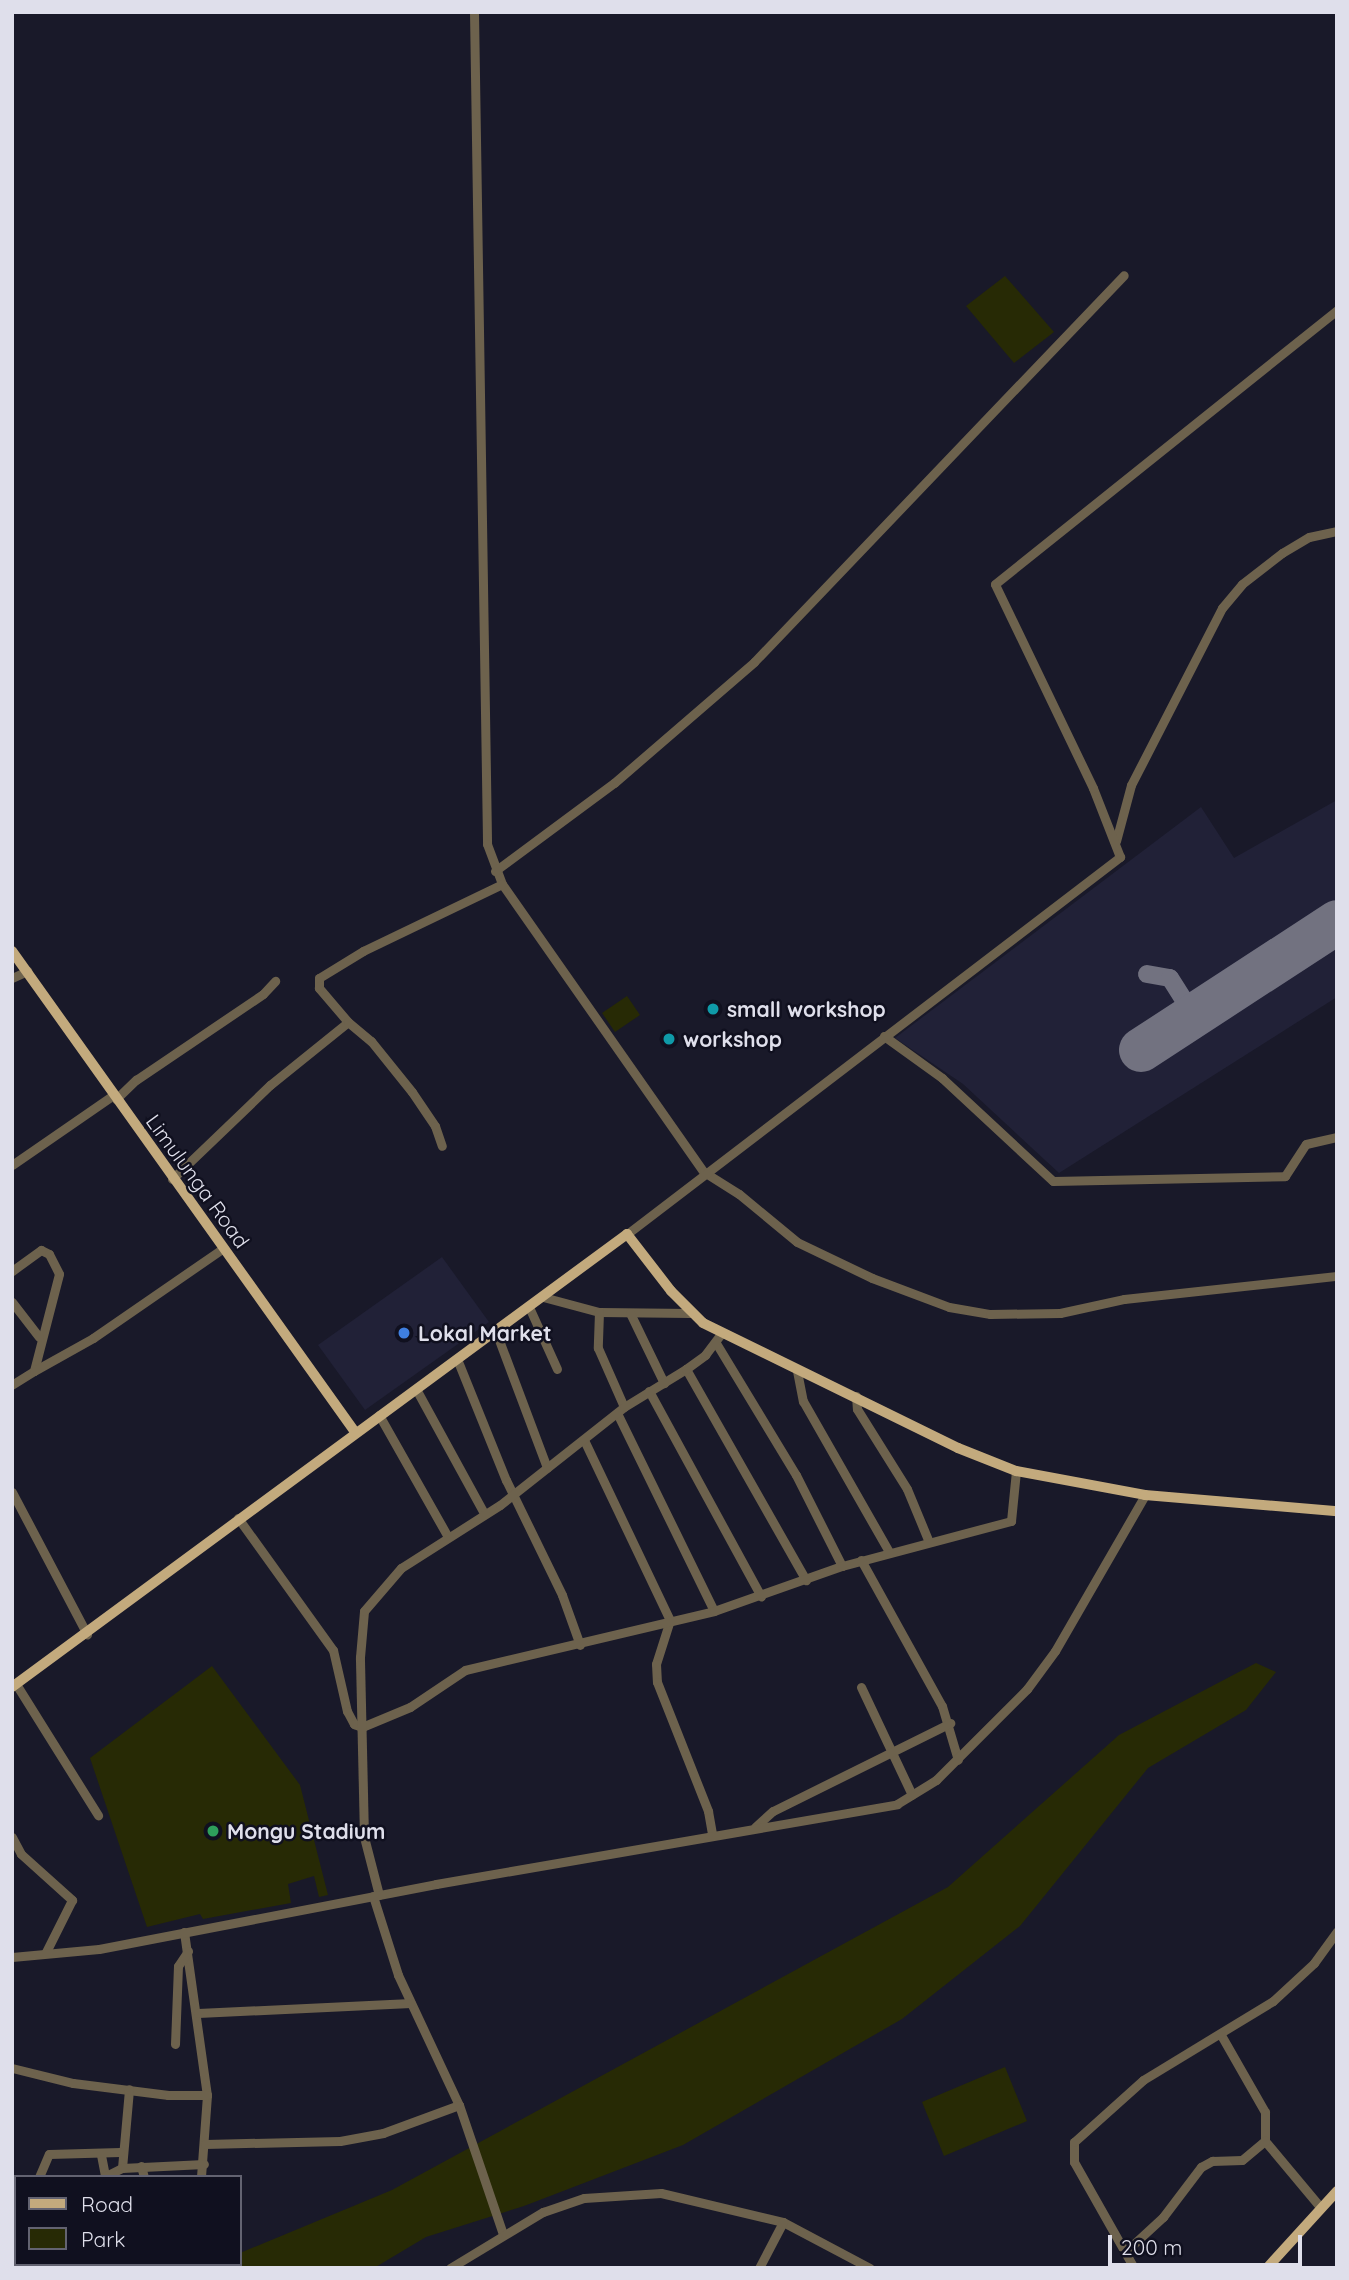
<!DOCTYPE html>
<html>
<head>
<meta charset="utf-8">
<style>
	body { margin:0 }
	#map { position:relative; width:1349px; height:2280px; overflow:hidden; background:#191929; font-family:Quicksand,sans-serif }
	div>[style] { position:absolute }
	.built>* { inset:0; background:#212137 }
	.green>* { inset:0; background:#272a05 }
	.taxiway>* { height:18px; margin:-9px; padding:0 9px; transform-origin:9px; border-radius:9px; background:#727280 }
	.runway>* { height:44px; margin:-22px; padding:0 22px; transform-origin:22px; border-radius:22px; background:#727280 }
	.minor>* { height:9px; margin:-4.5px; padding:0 4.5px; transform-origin:4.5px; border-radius:4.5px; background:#6d624d }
	.major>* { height:10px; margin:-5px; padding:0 5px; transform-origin:5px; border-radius:5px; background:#c3aa7d }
	.dots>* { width:19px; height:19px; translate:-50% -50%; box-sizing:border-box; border:4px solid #10101f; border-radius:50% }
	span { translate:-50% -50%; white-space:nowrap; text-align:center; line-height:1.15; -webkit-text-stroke:5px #10101f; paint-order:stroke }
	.poi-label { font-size:21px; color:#dfdfeb; font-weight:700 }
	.left { translate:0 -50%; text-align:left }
	.street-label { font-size:21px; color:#dfdfeb }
	.frame { position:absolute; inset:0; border:14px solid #dfdfeb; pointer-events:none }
	.legend { position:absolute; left:14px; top:2175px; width:228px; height:91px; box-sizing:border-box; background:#10101f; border:2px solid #636371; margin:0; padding:9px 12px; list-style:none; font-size:21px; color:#dfdfeb }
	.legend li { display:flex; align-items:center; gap:14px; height:35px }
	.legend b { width:35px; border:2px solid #636371 }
	.scale { position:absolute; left:1108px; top:2235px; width:194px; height:32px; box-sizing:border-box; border:4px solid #dfdfeb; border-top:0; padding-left:9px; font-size:21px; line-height:24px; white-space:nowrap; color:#dfdfeb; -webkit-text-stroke:5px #10101f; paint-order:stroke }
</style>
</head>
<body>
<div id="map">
	<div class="built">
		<i style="clip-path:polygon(1337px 800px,1337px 997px,1059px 1173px,963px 1084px,895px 1038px,1201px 807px,1234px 858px)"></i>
		<i style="clip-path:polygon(442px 1257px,489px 1322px,365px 1410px,318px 1345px)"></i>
	</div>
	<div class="green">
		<i style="clip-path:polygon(1005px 276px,1054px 332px,1014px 363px,966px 306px)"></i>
		<i style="clip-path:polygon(627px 996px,640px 1015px,615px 1032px,602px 1013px)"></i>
		<i style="clip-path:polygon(1256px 1663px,1276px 1672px,1246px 1710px,1148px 1768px,1020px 1926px,902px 2019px,683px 2145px,524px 2206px,426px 2237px,374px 2268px,202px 2268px,240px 2264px,240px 2253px,392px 2190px,948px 1887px,1119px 1735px)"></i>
		<i style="clip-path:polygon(212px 1666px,300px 1785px,328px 1895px,319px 1897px,314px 1876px,288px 1884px,291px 1903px,203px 1919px,200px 1914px,147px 1927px,90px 1758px)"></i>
		<i style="clip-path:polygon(1005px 2067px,1027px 2121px,944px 2156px,922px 2102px)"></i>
	</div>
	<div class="taxiway">
		<i style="left:1147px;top:974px;width:23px;rotate:10deg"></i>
		<i style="left:1170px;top:978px;width:45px;rotate:57.7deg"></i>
	</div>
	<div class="runway">
		<i style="left:1141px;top:1050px;width:234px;rotate:-33.1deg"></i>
	</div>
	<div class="minor">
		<i style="left:474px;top:12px;width:832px;rotate:89.1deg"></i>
		<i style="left:487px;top:844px;width:43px;rotate:69.4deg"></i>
		<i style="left:502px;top:884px;width:352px;rotate:55deg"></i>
		<i style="left:704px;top:1172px;width:41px;rotate:32.2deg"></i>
		<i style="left:739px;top:1194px;width:75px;rotate:39.6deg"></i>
		<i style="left:797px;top:1242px;width:83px;rotate:25.6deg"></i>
		<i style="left:872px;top:1278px;width:82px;rotate:20.6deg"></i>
		<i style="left:949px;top:1307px;width:42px;rotate:9.7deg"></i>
		<i style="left:990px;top:1314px;width:70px;rotate:-0.8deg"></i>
		<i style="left:1060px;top:1313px;width:66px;rotate:-12.3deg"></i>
		<i style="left:1124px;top:1299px;width:214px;rotate:-6.2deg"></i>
		<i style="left:1116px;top:841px;width:58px;rotate:-75deg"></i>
		<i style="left:1131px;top:785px;width:199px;rotate:-62.8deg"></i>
		<i style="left:1222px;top:608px;width:31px;rotate:-50deg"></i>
		<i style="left:1242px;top:584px;width:51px;rotate:-37.8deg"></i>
		<i style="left:1282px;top:553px;width:31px;rotate:-31deg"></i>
		<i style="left:1309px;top:537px;width:29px;rotate:-12deg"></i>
		<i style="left:495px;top:871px;width:148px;rotate:-36.5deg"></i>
		<i style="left:614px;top:783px;width:185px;rotate:-40.8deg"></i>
		<i style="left:754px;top:662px;width:535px;rotate:-46.29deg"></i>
		<i style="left:12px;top:978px;width:17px;rotate:-25deg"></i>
		<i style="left:348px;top:1022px;width:45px;rotate:-130.5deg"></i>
		<i style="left:319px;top:988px;width:10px;rotate:-90deg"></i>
		<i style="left:319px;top:978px;width:52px;rotate:-31.5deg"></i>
		<i style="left:363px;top:951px;width:154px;rotate:-25.7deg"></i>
		<i style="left:884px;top:1036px;width:72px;rotate:35.9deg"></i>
		<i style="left:942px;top:1078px;width:151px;rotate:42.9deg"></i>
		<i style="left:1053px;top:1181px;width:232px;rotate:-1.2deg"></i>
		<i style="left:1285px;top:1176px;width:38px;rotate:-57deg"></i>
		<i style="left:1306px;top:1144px;width:32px;rotate:-13deg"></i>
		<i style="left:116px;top:1099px;width:28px;rotate:-44deg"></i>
		<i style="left:136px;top:1080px;width:153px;rotate:-34.1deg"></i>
		<i style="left:263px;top:994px;width:18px;rotate:-47deg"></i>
		<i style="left:12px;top:1165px;width:121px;rotate:-34.6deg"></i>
		<i style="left:172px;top:1179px;width:136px;rotate:-43.8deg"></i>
		<i style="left:270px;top:1085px;width:100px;rotate:-38.9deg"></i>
		<i style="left:348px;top:1022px;width:30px;rotate:40deg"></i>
		<i style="left:371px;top:1041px;width:65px;rotate:51.2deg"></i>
		<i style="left:412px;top:1092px;width:41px;rotate:55.9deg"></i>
		<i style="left:435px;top:1126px;width:21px;rotate:71deg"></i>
		<i style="left:627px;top:1234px;width:621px;rotate:-37.41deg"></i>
		<i style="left:1120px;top:857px;width:74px;rotate:-111.4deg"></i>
		<i style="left:1093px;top:788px;width:226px;rotate:-115.7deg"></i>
		<i style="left:995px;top:584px;width:438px;rotate:-38.7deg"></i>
		<i style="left:12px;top:1271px;width:36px;rotate:-36deg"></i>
		<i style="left:41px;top:1250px;width:9px;rotate:27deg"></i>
		<i style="left:49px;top:1254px;width:22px;rotate:63deg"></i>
		<i style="left:59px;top:1274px;width:100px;rotate:104.5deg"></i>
		<i style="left:34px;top:1371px;width:26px;rotate:148deg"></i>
		<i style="left:543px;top:1297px;width:58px;rotate:15deg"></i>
		<i style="left:599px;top:1312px;width:91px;rotate:0.6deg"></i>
		<i style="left:12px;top:1302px;width:44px;rotate:52.4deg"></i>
		<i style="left:529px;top:1307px;width:68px;rotate:65.7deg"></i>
		<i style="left:599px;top:1312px;width:36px;rotate:92deg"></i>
		<i style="left:598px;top:1348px;width:64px;rotate:66.2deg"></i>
		<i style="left:630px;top:1313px;width:78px;rotate:64.1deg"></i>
		<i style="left:496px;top:1332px;width:145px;rotate:69.4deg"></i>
		<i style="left:716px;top:1343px;width:154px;rotate:58.8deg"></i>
		<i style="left:796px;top:1475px;width:102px;rotate:63.2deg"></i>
		<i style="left:457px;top:1359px;width:131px;rotate:68deg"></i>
		<i style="left:506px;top:1480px;width:128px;rotate:64deg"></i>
		<i style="left:562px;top:1595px;width:53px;rotate:70.2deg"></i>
		<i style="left:686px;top:1369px;width:243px;rotate:60.4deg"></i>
		<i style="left:34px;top:1371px;width:68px;rotate:-29.2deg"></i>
		<i style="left:93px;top:1338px;width:157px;rotate:-34.6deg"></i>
		<i style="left:797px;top:1371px;width:31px;rotate:79deg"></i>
		<i style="left:803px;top:1401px;width:174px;rotate:60.3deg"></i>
		<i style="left:416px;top:1389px;width:141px;rotate:61.3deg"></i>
		<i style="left:649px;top:1391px;width:234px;rotate:61.4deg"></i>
		<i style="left:856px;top:1396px;width:13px;rotate:86deg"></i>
		<i style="left:857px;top:1409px;width:94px;rotate:58deg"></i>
		<i style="left:907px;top:1489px;width:57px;rotate:67.5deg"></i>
		<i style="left:617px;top:1413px;width:220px;rotate:63.9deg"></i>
		<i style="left:379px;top:1415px;width:138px;rotate:60.5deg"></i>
		<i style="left:584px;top:1440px;width:199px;rotate:64.5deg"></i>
		<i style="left:670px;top:1620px;width:46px;rotate:107.7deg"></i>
		<i style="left:656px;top:1664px;width:18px;rotate:87deg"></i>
		<i style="left:657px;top:1682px;width:139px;rotate:68.4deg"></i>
		<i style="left:708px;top:1811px;width:23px;rotate:80deg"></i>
		<i style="left:12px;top:1492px;width:161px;rotate:62.2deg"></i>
		<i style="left:238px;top:1518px;width:163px;rotate:54.3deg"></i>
		<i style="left:333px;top:1650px;width:63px;rotate:77.1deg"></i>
		<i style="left:347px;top:1711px;width:15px;rotate:62deg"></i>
		<i style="left:354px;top:1724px;width:9px;rotate:21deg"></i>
		<i style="left:362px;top:1727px;width:52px;rotate:-22.6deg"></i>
		<i style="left:410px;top:1707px;width:66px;rotate:-33.9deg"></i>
		<i style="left:465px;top:1670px;width:256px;rotate:-13.3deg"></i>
		<i style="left:714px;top:1611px;width:136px;rotate:-19.4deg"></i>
		<i style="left:842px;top:1566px;width:175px;rotate:-14.9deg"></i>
		<i style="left:1011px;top:1521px;width:50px;rotate:-84.3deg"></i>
		<i style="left:861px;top:1560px;width:167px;rotate:61deg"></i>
		<i style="left:942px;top:1706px;width:56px;rotate:73.5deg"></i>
		<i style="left:16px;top:1684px;width:155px;rotate:58deg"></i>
		<i style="left:861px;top:1687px;width:119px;rotate:64.7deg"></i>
		<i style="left:755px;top:1827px;width:24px;rotate:-42deg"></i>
		<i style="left:773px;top:1811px;width:198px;rotate:-26.4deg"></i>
		<i style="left:12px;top:1837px;width:19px;rotate:62deg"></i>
		<i style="left:21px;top:1854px;width:69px;rotate:42deg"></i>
		<i style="left:72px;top:1900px;width:58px;rotate:116.6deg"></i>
		<i style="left:379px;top:1895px;width:60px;rotate:-104.5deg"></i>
		<i style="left:364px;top:1837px;width:180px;rotate:-91.3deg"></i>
		<i style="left:360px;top:1657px;width:46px;rotate:-85deg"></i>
		<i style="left:364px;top:1611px;width:57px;rotate:-49.3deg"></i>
		<i style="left:401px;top:1568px;width:117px;rotate:-32.5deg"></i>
		<i style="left:500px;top:1505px;width:158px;rotate:-38.3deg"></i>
		<i style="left:624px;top:1407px;width:73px;rotate:-31.5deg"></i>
		<i style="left:686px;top:1369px;width:24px;rotate:-36deg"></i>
		<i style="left:705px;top:1355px;width:26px;rotate:-53deg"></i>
		<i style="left:373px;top:1896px;width:83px;rotate:72.4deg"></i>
		<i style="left:398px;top:1975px;width:144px;rotate:64.9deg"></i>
		<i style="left:459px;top:2105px;width:136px;rotate:71.2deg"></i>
		<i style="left:184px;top:1932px;width:165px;rotate:82deg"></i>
		<i style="left:207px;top:2095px;width:82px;rotate:94.2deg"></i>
		<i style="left:12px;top:1957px;width:87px;rotate:-5.3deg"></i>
		<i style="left:99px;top:1949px;width:343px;rotate:-10.9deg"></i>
		<i style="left:436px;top:1884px;width:468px;rotate:-9.8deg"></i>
		<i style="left:897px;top:1804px;width:46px;rotate:-31.6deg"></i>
		<i style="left:936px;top:1780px;width:129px;rotate:-45deg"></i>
		<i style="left:1027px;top:1689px;width:47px;rotate:-53.6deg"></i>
		<i style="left:1055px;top:1651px;width:180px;rotate:-60deg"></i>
		<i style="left:198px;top:2013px;width:213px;rotate:-2.7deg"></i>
		<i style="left:1221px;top:2035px;width:89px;rotate:60.3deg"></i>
		<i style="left:1265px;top:2112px;width:29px;rotate:90deg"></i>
		<i style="left:1265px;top:2141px;width:87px;rotate:50.1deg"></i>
		<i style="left:175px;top:2044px;width:78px;rotate:-87.8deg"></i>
		<i style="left:178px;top:1966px;width:18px;rotate:-56deg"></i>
		<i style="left:12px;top:2068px;width:63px;rotate:13.8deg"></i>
		<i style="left:73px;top:2083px;width:96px;rotate:7.2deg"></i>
		<i style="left:168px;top:2095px;width:39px"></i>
		<i style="left:205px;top:2144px;width:135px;rotate:-1.3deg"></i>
		<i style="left:340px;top:2141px;width:44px;rotate:-10.5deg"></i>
		<i style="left:383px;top:2133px;width:81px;rotate:-20.2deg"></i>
		<i style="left:101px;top:2155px;width:21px;rotate:79deg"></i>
		<i style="left:141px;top:2166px;width:11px;rotate:75deg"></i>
		<i style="left:122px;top:2168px;width:79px;rotate:-84.9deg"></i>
		<i style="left:39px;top:2177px;width:25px;rotate:-67deg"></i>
		<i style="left:49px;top:2154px;width:71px;rotate:-1.6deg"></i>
		<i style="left:104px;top:2177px;width:20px;rotate:-27deg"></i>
		<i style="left:122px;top:2168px;width:82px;rotate:-2.8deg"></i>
		<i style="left:12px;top:2240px;width:5px;rotate:-37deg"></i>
		<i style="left:1125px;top:2252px;width:52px;rotate:-42.6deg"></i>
		<i style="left:1163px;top:2217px;width:63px;rotate:-52.8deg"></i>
		<i style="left:1201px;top:2167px;width:13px;rotate:-29deg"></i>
		<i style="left:1212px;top:2161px;width:30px;rotate:-2deg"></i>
		<i style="left:1242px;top:2160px;width:30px;rotate:-40deg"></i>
		<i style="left:43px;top:2268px;width:8px;rotate:-30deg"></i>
		<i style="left:450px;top:2268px;width:109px;rotate:-31.1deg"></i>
		<i style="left:543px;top:2212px;width:43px;rotate:-18.9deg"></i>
		<i style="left:584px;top:2198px;width:77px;rotate:-3.7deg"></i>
		<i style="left:661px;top:2193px;width:125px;rotate:13.4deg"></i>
		<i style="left:783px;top:2222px;width:98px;rotate:27.9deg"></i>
		<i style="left:759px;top:2268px;width:52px;rotate:-62.4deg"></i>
		<i style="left:1134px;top:2268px;width:122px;rotate:-119.5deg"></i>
		<i style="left:1074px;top:2162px;width:20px;rotate:-90deg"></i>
		<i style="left:1074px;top:2142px;width:93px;rotate:-41.9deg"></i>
		<i style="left:1143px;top:2080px;width:152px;rotate:-31.3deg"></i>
		<i style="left:1273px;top:2001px;width:56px;rotate:-42.8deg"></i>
		<i style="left:1314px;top:1963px;width:39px;rotate:-54deg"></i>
	</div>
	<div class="major">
		<i style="left:12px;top:951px;width:591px;rotate:54.51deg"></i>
		<i style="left:12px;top:1687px;width:764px;rotate:-36.37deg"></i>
		<i style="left:627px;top:1234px;width:72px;rotate:52.3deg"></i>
		<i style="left:671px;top:1291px;width:45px;rotate:45deg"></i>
		<i style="left:703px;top:1323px;width:284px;rotate:26.1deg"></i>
		<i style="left:958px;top:1448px;width:62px;rotate:21.6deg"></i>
		<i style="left:1016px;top:1471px;width:131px;rotate:10.5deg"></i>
		<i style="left:1145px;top:1495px;width:193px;rotate:4.8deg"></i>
		<i style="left:1267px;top:2268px;width:104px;rotate:-47.7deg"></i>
	</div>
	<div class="dots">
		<i style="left:713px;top:1009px;background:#0f9aa8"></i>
		<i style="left:669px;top:1039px;background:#0f9aa8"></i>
		<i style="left:404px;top:1333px;background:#3f7fe0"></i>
		<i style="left:213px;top:1831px;background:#2e9e5b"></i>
	</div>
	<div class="poi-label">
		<span class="left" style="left:727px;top:1009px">small workshop</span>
		<span class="left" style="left:683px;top:1039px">workshop</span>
		<span class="left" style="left:418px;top:1333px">Lokal Market</span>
		<span class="left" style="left:227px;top:1831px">Mongu Stadium</span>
	</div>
	<div class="street-label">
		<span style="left:198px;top:1181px;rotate:54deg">Limulunga Road</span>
	</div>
	<div class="frame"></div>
	<ul class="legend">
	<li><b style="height:9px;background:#c3aa7d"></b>Road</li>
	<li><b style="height:19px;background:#272a05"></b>Park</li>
	</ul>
	<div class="scale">200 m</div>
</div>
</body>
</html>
